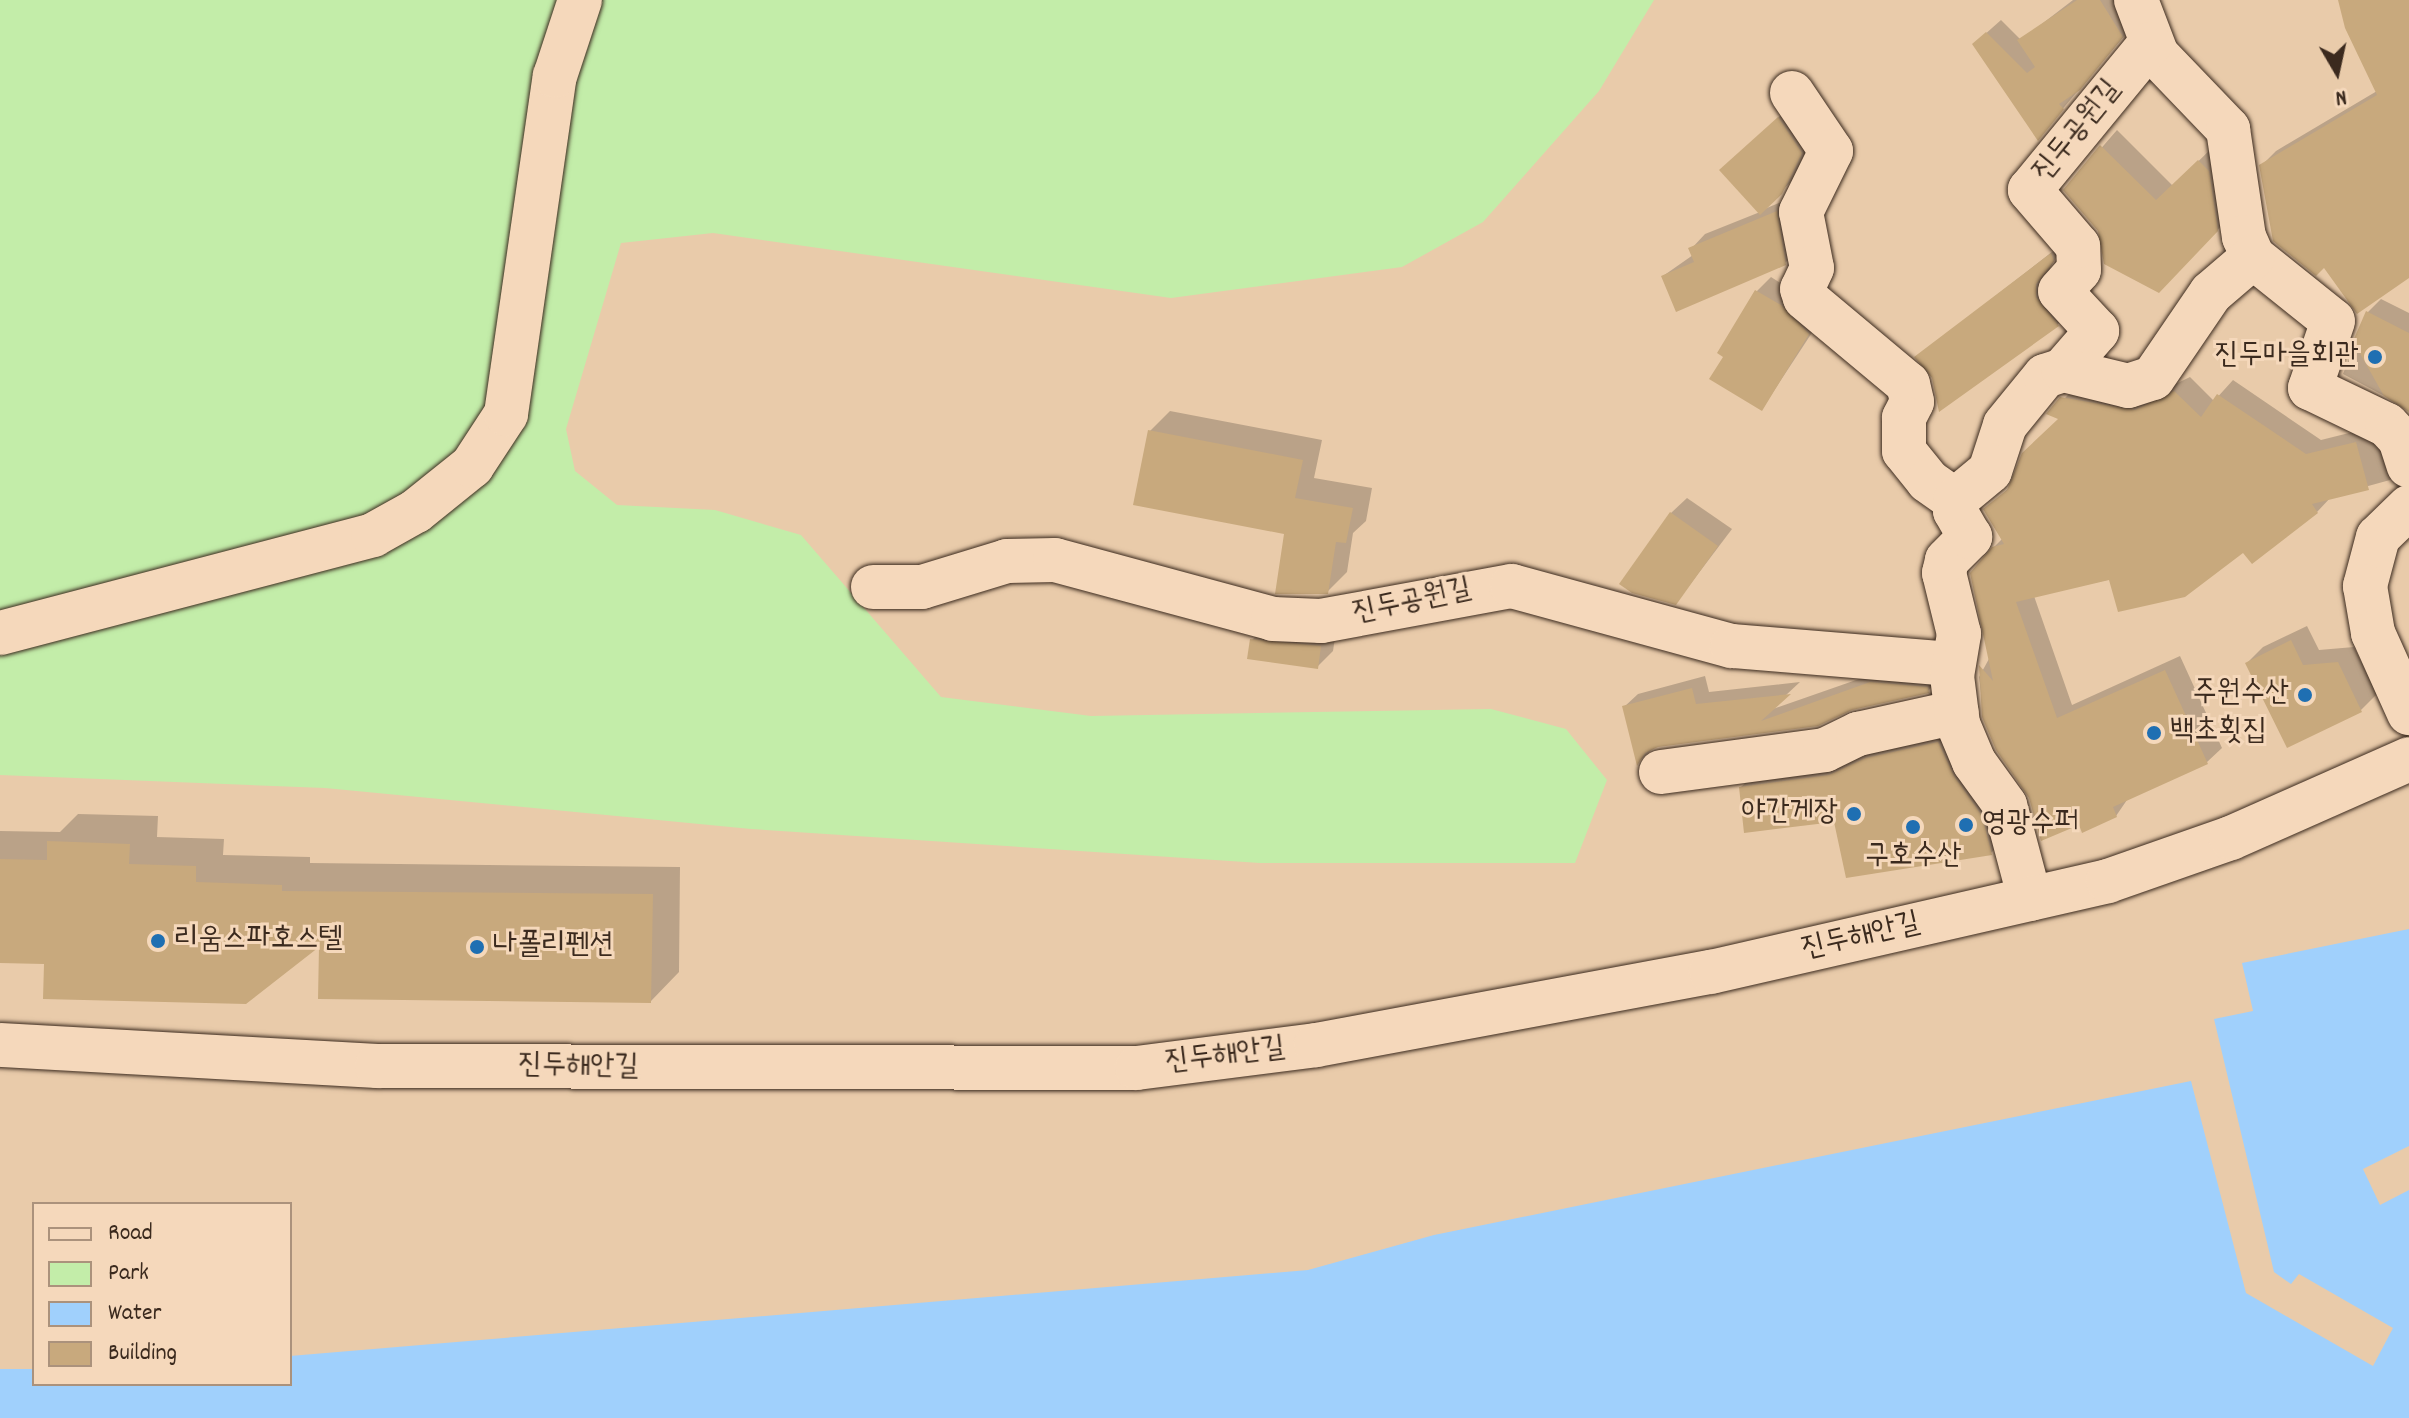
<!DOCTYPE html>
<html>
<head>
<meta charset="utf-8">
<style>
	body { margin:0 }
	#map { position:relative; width:2409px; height:1418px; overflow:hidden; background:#e9cbaa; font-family:Dekko,"Poor Story",sans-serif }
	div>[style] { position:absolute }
	.green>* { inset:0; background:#c3eda9 }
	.water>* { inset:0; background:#a0d0fc }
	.shadow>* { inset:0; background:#0003 }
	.building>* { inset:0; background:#c8a97d }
	.roads { filter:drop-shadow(0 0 2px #3b2a1e) drop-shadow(0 0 2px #3b2a1e) }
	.minor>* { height:44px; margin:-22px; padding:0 22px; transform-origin:22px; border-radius:22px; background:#f5d8bb }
	.dots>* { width:22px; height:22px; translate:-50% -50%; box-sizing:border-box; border:4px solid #f5d8bb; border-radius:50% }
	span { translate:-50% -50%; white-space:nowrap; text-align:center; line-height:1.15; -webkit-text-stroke:6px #f5d8bb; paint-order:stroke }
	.street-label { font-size:30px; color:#3b2a1e }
	.poi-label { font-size:30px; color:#3b2a1e }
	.right { translate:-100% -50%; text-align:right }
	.left { translate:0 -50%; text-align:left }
	.legend { position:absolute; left:32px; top:1202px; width:260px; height:184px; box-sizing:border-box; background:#f5d8bb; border:2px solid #ab927c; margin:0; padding:10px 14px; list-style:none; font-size:24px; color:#3b2a1e }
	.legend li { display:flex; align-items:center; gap:16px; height:40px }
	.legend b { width:40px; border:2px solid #ab927c }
	.north { position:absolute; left:2297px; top:32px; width:80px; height:80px; -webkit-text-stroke:6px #f5d8bb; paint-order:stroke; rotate:171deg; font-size:22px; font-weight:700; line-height:32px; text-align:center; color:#3b2a1e }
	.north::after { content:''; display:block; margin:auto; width:28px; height:36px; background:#3b2a1e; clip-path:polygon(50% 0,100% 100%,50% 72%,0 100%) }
</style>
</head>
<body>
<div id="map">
	<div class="green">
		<i style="clip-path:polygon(0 0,1654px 0,1599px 91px,1483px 222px,1402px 267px,1171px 298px,713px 233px,621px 243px,566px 429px,575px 471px,617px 505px,715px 510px,801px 535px,941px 697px,1091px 716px,1491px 709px,1566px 729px,1607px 780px,1575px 863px,1260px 863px,751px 829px,325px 788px,0 775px)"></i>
	</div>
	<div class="water">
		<i style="clip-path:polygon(2409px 929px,2409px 1146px,2363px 1169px,2380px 1205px,2409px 1190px,2409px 1418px,0 1418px,0 1369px,34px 1369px,34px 1384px,290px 1384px,290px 1356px,1308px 1270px,1434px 1235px,2191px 1081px,2246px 1293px,2373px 1366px,2393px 1328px,2299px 1274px,2291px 1284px,2274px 1272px,2214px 1019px,2253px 1011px,2242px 963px)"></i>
	</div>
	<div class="shadow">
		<i style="clip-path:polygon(2073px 0,2121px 0,2136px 22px,2038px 138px,1974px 44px,2001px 20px,2021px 40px)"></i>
		<i style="clip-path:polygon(2340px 0,2409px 0,2409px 276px,2261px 166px,2276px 151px,2377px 91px)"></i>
		<i style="clip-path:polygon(1794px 103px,1817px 136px,1797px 176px,1762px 210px,1791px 198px,1799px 249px,1784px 264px,1663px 276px,1693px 255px,1691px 249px,1705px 234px,1760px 212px,1738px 155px)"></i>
		<i style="clip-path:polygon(2117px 130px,2173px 186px,2215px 145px,2233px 214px,2159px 290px,2065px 190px)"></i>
		<i style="clip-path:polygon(2066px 241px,2050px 268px,2050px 281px,2072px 310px,2057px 325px,1934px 377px,1917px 357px)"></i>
		<i style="clip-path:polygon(1771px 277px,1795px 292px,1821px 319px,1762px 409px,1726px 356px,1757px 291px)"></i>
		<i style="clip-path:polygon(2381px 299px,2409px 313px,2409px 409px,2343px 374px,2367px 313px)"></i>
		<i style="clip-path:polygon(2190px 377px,2214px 401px,2233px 380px,2321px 440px,2377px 426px,2404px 466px,2390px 480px,2332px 496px,2317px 512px,2244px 550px,2034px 596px,2072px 705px,2180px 656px,2222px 748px,2207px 762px,2129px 797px,2116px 816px,2080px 822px,2031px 797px,1984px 717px,1979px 677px,1990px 657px,1993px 548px,2003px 538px,1985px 510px,2010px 487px,2061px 418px,2050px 413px,2081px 382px,2151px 396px)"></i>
		<i style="clip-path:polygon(1170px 411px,1322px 440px,1314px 478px,1372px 488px,1366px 521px,1353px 533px,1347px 572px,1327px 592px,1287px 532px,1150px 431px)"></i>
		<i style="clip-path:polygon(1687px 498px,1732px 529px,1676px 603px,1671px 513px)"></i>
		<i style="clip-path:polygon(1268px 624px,1336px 631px,1333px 651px,1317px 667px,1252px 640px)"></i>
		<i style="clip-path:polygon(2307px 626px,2319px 650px,2354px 647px,2377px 694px,2361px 710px,2288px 746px,2247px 663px,2263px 647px)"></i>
		<i style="clip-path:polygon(1879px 672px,1941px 677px,1928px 691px,1657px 745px,1638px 762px,1624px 707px,1638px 694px,1705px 676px,1709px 692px,1800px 682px,1770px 710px)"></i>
		<i style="clip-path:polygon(1953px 728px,2006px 838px,1991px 853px,1836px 820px,1741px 787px,1756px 773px)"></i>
		<i style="clip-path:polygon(78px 814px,158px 816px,157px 837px,224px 839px,223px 855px,310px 857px,310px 863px,680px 867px,679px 972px,651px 1001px,321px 943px,0 961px,0 831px,60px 832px)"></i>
	</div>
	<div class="building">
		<i style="clip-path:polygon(2077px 0,2100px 0,2123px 37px,2080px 90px,2059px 104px,2064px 109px,2038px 141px,1972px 44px,1986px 32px,2027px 73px,2035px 67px,2017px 40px)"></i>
		<i style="clip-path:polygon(2338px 0,2409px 0,2409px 278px,2357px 314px,2324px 268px,2316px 276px,2273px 241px,2259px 165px,2377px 95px,2345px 28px)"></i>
		<i style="clip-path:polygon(1778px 117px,1802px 153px,1782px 194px,1760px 215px,1719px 170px)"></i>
		<i style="clip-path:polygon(2100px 145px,2156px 200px,2198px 160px,2209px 171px,2218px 231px,2159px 293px,2104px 264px,2098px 231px,2063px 190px)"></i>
		<i style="clip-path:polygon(1777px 211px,1786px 265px,1676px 312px,1661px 276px,1694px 262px,1688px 248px)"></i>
		<i style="clip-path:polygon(2051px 253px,2054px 261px,2036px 284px,2036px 297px,2059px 326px,1939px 412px,1932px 378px,1914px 357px)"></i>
		<i style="clip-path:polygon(1755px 290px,1781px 305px,1809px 334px,1762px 411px,1709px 379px,1723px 357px,1717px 353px)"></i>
		<i style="clip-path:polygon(2366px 311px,2409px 333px,2409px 412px,2384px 396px,2353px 341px)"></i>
		<i style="clip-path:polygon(2174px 391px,2201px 417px,2217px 394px,2306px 454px,2356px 442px,2369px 490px,2312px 504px,2318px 513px,2252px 564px,2243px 553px,2185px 597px,2118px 612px,2109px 580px,2016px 602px,2057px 718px,2165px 670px,2208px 764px,2113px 807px,2117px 817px,2082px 833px,2079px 825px,2041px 841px,2029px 798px,1996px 750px,1982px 717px,1979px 665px,1993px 681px,1970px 573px,1992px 547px,2004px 544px,1983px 509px,2007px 490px,2022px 453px,2058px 419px,2046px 414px,2060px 397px,2135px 410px)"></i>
		<i style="clip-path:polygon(1148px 430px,1303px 460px,1295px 498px,1353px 508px,1346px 543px,1336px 542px,1328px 594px,1275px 594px,1284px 534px,1133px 505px)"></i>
		<i style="clip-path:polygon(1670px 512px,1718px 546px,1676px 605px,1632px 593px,1619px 584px)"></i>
		<i style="clip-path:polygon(1250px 639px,1321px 646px,1318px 669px,1247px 659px)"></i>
		<i style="clip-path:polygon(2291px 640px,2303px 665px,2338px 662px,2362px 712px,2287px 748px,2245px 663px)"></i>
		<i style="clip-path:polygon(1870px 682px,1928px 687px,1929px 693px,1852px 710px,1818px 726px,1658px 747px,1645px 753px,1637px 766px,1622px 706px,1692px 688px,1696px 704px,1791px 694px,1761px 721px)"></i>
		<i style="clip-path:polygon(1938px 742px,1954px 776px,1982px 816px,1992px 855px,1846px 878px,1834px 822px,1744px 833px,1739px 787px,1829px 775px,1866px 758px)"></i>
		<i style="clip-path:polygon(47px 841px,130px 844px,129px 864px,196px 866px,196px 882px,282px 885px,282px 891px,653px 894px,651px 1003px,318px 999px,319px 947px,246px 1004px,43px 999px,44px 964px,0 963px,0 859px,47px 860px)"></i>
	</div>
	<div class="roads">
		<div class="minor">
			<i style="left:2136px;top:0;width:59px;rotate:69.1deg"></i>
			<i style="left:2157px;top:55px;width:103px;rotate:46.2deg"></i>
			<i style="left:2228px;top:129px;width:109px;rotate:81.6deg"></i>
			<i style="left:2244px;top:237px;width:22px;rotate:66deg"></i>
			<i style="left:2253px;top:257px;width:102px;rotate:38.7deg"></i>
			<i style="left:2333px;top:321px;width:71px;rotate:108.9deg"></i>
			<i style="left:2310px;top:388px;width:85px;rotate:25.7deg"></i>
			<i style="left:2387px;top:425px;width:19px;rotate:47deg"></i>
			<i style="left:2400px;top:439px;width:28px;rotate:72deg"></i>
			<i style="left:1792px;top:93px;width:70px;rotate:56.1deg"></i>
			<i style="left:1831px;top:151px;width:68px;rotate:116.2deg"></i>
			<i style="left:1801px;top:212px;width:57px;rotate:78.9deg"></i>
			<i style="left:1812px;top:268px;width:23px;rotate:115deg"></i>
			<i style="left:1802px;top:289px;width:9px;rotate:72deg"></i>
			<i style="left:1805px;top:298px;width:134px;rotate:39.9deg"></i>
			<i style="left:1908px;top:384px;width:18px;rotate:77deg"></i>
			<i style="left:1912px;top:402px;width:18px;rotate:117deg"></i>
			<i style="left:1904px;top:418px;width:33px;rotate:90deg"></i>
			<i style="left:1904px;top:451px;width:38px;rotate:51deg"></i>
			<i style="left:1928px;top:481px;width:33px;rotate:35deg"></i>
			<i style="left:2063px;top:370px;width:52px;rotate:-48.9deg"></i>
			<i style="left:2097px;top:331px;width:54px;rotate:-132.8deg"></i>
			<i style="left:2060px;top:291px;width:28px;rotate:-48deg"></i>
			<i style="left:2079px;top:270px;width:24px;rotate:-92deg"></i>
			<i style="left:2078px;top:246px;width:74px;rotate:-130.6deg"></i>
			<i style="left:2030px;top:190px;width:189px;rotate:-50.6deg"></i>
			<i style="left:2409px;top:507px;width:43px;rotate:135.9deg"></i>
			<i style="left:2378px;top:537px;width:51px;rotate:104.9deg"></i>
			<i style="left:2365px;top:586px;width:48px;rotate:80.3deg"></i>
			<i style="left:2373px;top:633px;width:88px;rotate:65.8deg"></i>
			<i style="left:873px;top:587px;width:49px"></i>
			<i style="left:922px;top:587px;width:89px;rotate:-17deg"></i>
			<i style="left:1007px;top:561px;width:48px;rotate:-1.2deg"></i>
			<i style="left:1055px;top:560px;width:226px;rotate:15.1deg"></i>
			<i style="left:1273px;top:619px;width:48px;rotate:2.4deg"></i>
			<i style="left:1321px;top:621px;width:194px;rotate:-10.4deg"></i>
			<i style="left:1512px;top:586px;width:228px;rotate:15.3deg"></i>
			<i style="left:1732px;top:646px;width:222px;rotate:4.7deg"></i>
			<i style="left:0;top:633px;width:386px;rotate:-14.7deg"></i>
			<i style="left:373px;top:535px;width:49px;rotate:-29.2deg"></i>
			<i style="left:416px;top:511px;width:72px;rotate:-38.8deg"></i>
			<i style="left:472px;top:466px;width:62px;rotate:-56.8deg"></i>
			<i style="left:506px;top:414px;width:342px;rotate:-81.8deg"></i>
			<i style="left:555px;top:76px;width:80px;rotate:-71.8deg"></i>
			<i style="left:1661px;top:772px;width:165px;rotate:-7.6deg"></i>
			<i style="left:1825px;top:750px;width:37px;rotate:-26deg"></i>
			<i style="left:1858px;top:734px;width:101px;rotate:-12.5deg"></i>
			<i style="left:2030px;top:899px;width:97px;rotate:-104.9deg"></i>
			<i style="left:2005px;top:805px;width:53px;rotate:-125.8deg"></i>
			<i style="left:1974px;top:762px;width:41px;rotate:-112.8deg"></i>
			<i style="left:1958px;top:724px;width:48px;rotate:-97.1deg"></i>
			<i style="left:1952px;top:676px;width:43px;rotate:-80.5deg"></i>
			<i style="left:1959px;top:634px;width:63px;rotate:-103.8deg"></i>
			<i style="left:1944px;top:573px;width:13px;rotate:-77deg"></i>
			<i style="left:1947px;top:560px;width:33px;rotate:-45deg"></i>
			<i style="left:1970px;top:537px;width:30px;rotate:-120deg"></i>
			<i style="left:1955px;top:511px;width:11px;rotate:-90deg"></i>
			<i style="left:1955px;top:500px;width:45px;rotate:-39.6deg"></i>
			<i style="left:1990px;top:471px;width:48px;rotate:-71.9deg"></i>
			<i style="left:2005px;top:425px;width:63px;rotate:-50.8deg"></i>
			<i style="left:2045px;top:376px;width:19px;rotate:-18deg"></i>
			<i style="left:2063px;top:370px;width:67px;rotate:13.8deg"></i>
			<i style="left:2128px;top:386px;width:26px;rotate:-18deg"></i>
			<i style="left:2153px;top:378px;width:103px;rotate:-55.7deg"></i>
			<i style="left:2211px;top:293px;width:55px;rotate:-40.6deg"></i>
			<i style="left:0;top:1045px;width:378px;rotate:3.2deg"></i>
			<i style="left:377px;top:1066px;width:760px;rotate:0.15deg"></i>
			<i style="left:1137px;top:1068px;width:180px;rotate:-7.3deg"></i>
			<i style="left:1316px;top:1045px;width:402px;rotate:-10.5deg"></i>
			<i style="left:1711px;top:972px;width:407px;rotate:-12.9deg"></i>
			<i style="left:2108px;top:881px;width:130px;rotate:-19.3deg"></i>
			<i style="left:2231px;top:838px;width:195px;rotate:-23.9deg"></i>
		</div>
	</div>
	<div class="dots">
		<i style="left:2375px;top:357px;background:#1f6fb2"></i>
		<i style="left:2305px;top:695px;background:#1f6fb2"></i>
		<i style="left:2154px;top:733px;background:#1f6fb2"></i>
		<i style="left:1854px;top:814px;background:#1f6fb2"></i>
		<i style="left:1966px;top:825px;background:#1f6fb2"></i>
		<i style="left:1913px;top:827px;background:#1f6fb2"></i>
		<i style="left:158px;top:941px;background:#1f6fb2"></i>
		<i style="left:477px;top:947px;background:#1f6fb2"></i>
	</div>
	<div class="street-label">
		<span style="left:2078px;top:132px;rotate:-51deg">진두공원길</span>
		<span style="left:1412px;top:603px;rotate:-12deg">진두공원길</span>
		<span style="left:1861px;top:938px;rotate:-13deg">진두해안길</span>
		<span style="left:1225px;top:1057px;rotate:-7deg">진두해안길</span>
		<span style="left:578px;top:1068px;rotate:1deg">진두해안길</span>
	</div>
	<div class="poi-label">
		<span class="right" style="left:2359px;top:357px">진두마을회관</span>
		<span class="right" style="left:2289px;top:695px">주원수산</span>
		<span class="left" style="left:2170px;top:733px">백초횟집</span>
		<span class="right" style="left:1838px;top:814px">야간게장</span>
		<span class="left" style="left:1982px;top:825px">영광수퍼</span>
		<span style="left:1913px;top:858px">구호수산</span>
		<span class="left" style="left:174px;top:941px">리움스파호스텔</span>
		<span class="left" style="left:493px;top:947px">나폴리펜션</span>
	</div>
	<ul class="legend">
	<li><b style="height:10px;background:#f5d8bb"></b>Road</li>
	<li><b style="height:22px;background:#c3eda9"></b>Park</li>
	<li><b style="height:22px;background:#a0d0fc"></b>Water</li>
	<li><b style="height:22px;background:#c8a97d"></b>Building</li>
	</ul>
	<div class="north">N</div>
</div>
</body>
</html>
